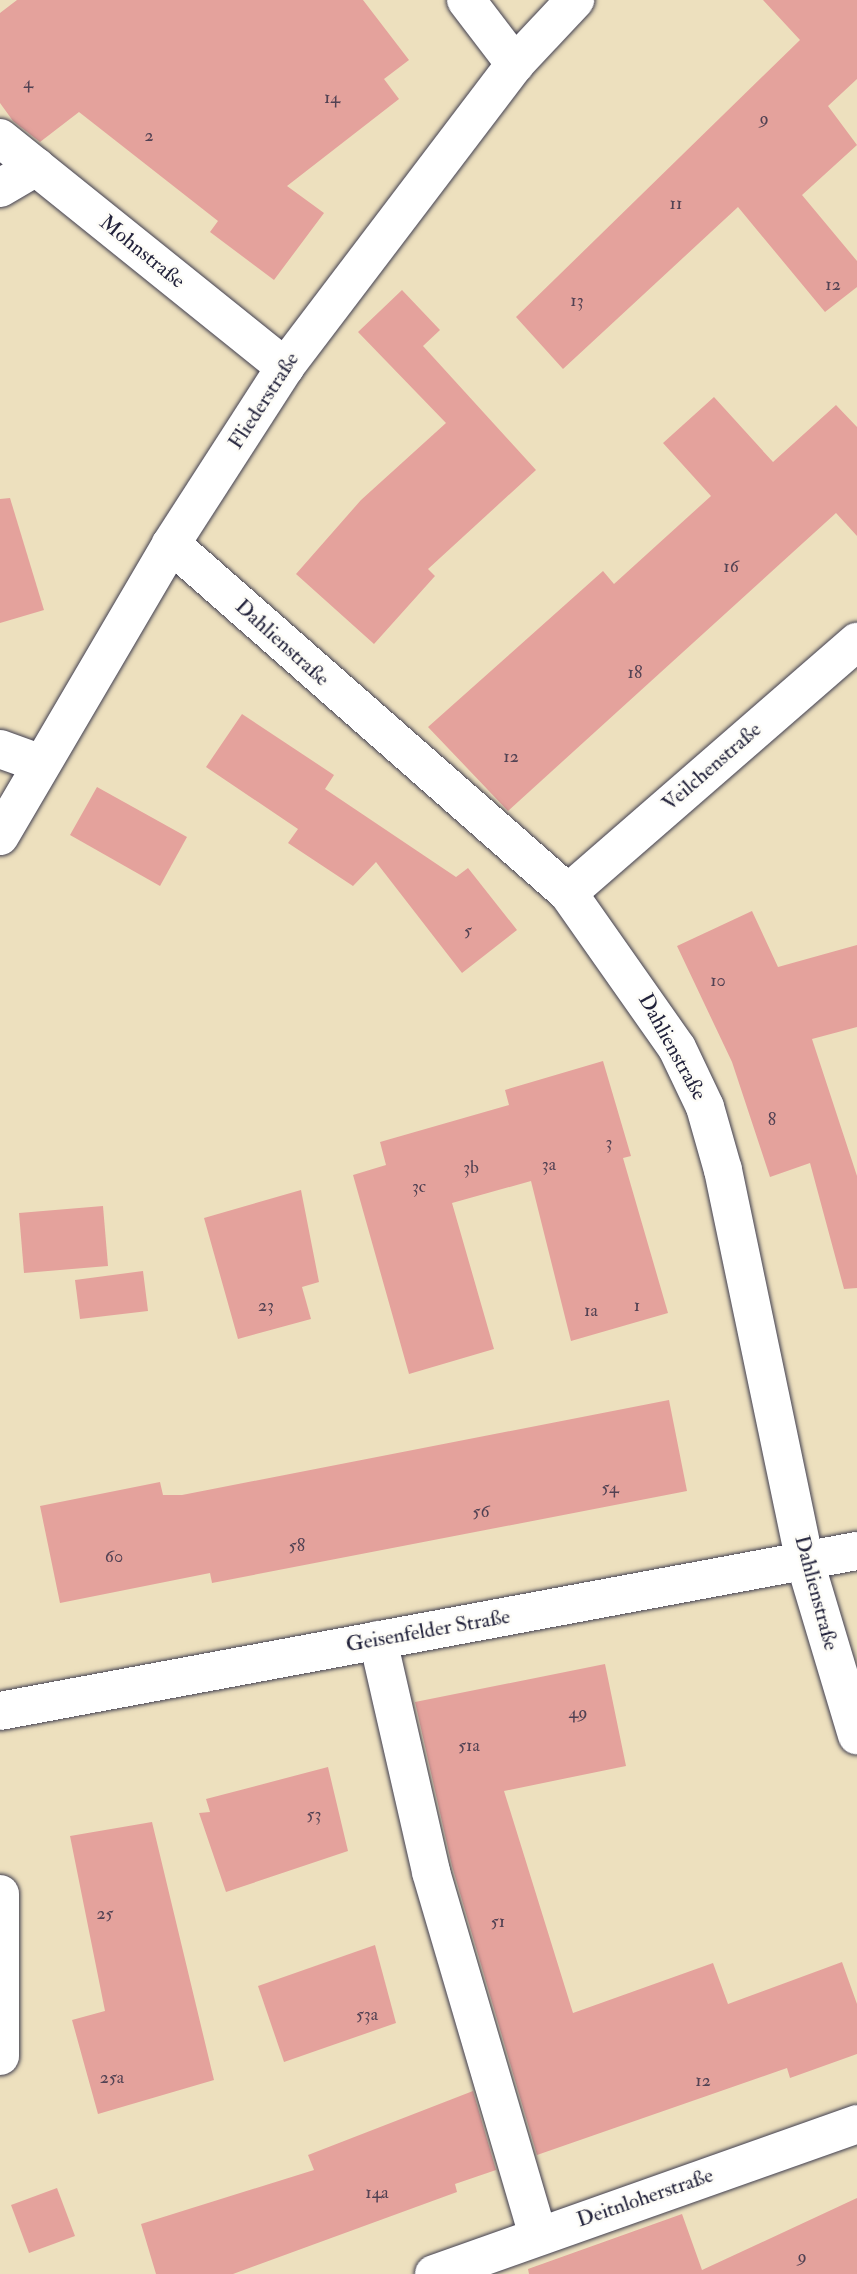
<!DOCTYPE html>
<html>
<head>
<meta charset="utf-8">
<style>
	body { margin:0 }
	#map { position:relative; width:857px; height:2274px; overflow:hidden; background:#ede0be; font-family:"IM FELL Double Pica",serif }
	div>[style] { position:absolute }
	.building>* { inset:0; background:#e4a29c }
	.roads { filter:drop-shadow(0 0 2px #403e4f) drop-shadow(0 0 2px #403e4f) }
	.minor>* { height:38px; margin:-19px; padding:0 19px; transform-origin:19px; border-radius:19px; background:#fff }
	span { translate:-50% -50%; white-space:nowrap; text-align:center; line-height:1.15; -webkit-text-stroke:5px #fdfcf7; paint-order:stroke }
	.number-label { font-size:18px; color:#524253 }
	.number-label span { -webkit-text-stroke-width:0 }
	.street-label { font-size:21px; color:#22223b }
</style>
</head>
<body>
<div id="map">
	<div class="building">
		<i style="clip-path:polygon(17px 0,363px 0,409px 60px,384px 79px,399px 99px,287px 186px,324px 213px,274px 280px,210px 232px,218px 221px,79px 112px,40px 142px,13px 121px,0 103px,0 13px)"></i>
		<i style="clip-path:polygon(763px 0,857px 0,857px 79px,828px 106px,857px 145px,802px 195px,857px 261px,857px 287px,825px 312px,738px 207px,563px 369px,516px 317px,800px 40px)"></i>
		<i style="clip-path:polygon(402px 290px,440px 330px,423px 346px,536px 470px,428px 569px,435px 576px,374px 644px,296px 574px,361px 500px,446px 423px,358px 332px)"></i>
		<i style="clip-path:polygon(714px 397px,773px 462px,836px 405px,857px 427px,857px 536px,836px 513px,508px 811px,428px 727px,603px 571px,614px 584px,711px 496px,663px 443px)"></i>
		<i style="clip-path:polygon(10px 498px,44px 610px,0 623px,0 499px)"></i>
		<i style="clip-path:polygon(242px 714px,334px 775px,325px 789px,456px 877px,468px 868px,517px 930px,462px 973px,376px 862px,353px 886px,288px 843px,298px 829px,206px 767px)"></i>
		<i style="clip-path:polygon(97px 787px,187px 837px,160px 886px,70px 835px)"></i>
		<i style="clip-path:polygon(752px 911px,778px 967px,857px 945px,857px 1027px,812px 1039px,857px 1176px,857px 1288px,844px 1289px,810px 1163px,770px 1177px,732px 1062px,677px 946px)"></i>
		<i style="clip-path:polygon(603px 1061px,631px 1156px,623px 1158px,668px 1313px,571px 1341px,531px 1181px,452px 1203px,494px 1349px,409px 1374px,353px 1175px,386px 1165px,380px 1142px,509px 1105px,505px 1090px)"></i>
		<i style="clip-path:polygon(301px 1190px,319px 1282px,302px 1287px,311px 1319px,238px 1339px,204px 1218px)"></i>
		<i style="clip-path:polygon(103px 1206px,108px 1266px,24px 1273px,19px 1213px)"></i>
		<i style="clip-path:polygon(143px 1271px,148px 1311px,80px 1319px,75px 1280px)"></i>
		<i style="clip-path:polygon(669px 1400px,687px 1491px,212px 1583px,210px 1573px,60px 1603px,40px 1506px,160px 1482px,163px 1495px,182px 1495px)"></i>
		<i style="clip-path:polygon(605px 1664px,626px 1766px,504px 1791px,573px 2013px,713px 1963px,728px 2004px,842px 1962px,857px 2004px,857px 2054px,790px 2078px,787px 2068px,537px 2155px,452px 1866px,415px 1702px)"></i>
		<i style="clip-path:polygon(328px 1767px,348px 1851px,226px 1892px,199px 1813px,210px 1812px,206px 1799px)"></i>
		<i style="clip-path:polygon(152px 1822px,214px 2080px,98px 2114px,72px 2020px,105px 2011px,70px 1836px)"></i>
		<i style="clip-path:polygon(375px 1945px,396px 2023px,284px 2062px,258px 1986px)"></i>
		<i style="clip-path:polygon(473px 2091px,496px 2170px,455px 2184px,457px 2192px,233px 2274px,156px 2274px,141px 2224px,314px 2170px,308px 2155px)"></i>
		<i style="clip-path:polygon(57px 2188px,75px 2236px,29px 2253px,11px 2205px)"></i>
		<i style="clip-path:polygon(857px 2198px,857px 2274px,529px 2274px,528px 2269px,682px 2214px,702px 2270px)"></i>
	</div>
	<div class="roads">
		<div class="minor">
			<i style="left:466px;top:0;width:81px;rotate:52.6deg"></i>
			<i style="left:0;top:138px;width:366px;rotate:38.8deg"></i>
			<i style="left:0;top:188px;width:42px;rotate:-30.3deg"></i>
			<i style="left:171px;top:544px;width:529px;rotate:41.32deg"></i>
			<i style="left:568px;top:893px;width:189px;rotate:54.9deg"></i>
			<i style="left:677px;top:1048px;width:65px;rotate:64.6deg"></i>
			<i style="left:705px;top:1107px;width:66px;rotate:74.1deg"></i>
			<i style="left:723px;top:1170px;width:400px;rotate:78.2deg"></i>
			<i style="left:805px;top:1562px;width:181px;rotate:73.3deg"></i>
			<i style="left:0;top:749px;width:41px;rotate:19.7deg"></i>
			<i style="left:0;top:836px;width:338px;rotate:-59.6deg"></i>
			<i style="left:171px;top:544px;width:211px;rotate:-57.2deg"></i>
			<i style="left:285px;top:367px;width:380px;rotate:-52.8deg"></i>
			<i style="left:515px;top:64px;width:88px;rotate:-46.8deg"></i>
			<i style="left:568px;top:893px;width:383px;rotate:-41deg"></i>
			<i style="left:378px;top:1640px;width:238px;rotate:77.1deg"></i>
			<i style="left:431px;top:1872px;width:379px;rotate:73.6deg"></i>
			<i style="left:0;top:1711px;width:872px;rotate:-10.58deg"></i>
			<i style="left:0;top:1894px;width:162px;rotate:90deg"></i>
			<i style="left:434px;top:2274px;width:449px;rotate:-19.5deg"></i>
		</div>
	</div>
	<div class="number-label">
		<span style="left:28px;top:83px">4</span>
		<span style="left:332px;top:98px">14</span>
		<span style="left:764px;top:119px">9</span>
		<span style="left:149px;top:136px">2</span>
		<span style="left:676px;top:204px">11</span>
		<span style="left:833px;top:285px">12</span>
		<span style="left:577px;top:301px">13</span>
		<span style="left:731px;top:567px">16</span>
		<span style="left:635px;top:673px">18</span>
		<span style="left:511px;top:757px">12</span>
		<span style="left:468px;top:931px">5</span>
		<span style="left:718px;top:981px">10</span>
		<span style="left:772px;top:1120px">8</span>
		<span style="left:609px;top:1143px">3</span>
		<span style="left:549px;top:1165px">3a</span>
		<span style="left:471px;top:1168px">3b</span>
		<span style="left:419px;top:1187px">3c</span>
		<span style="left:266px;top:1306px">23</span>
		<span style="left:637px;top:1306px">1</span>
		<span style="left:591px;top:1311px">1a</span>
		<span style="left:610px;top:1488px">54</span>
		<span style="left:481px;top:1512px">56</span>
		<span style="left:297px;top:1546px">58</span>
		<span style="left:114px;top:1557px">60</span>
		<span style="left:578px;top:1713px">49</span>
		<span style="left:469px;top:1746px">51a</span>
		<span style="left:314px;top:1815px">53</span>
		<span style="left:105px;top:1914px">25</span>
		<span style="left:498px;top:1922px">51</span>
		<span style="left:367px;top:2015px">53a</span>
		<span style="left:112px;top:2078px">25a</span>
		<span style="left:703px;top:2081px">12</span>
		<span style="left:377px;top:2193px">14a</span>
		<span style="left:802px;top:2257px">9</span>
	</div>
	<div class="street-label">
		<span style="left:142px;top:252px;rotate:39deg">Mohnstraße</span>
		<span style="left:264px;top:401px;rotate:-57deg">Fliederstraße</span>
		<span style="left:282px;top:643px;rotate:42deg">Dahlienstraße</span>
		<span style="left:712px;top:767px;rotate:-41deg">Veilchenstraße</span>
		<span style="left:672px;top:1047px;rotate:61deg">Dahlienstraße</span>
		<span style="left:816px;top:1593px;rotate:75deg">Dahlienstraße</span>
		<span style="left:428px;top:1631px;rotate:-10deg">Geisenfelder Straße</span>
		<span style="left:645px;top:2198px;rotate:-19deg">Deitnloherstraße</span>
	</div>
</div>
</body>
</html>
